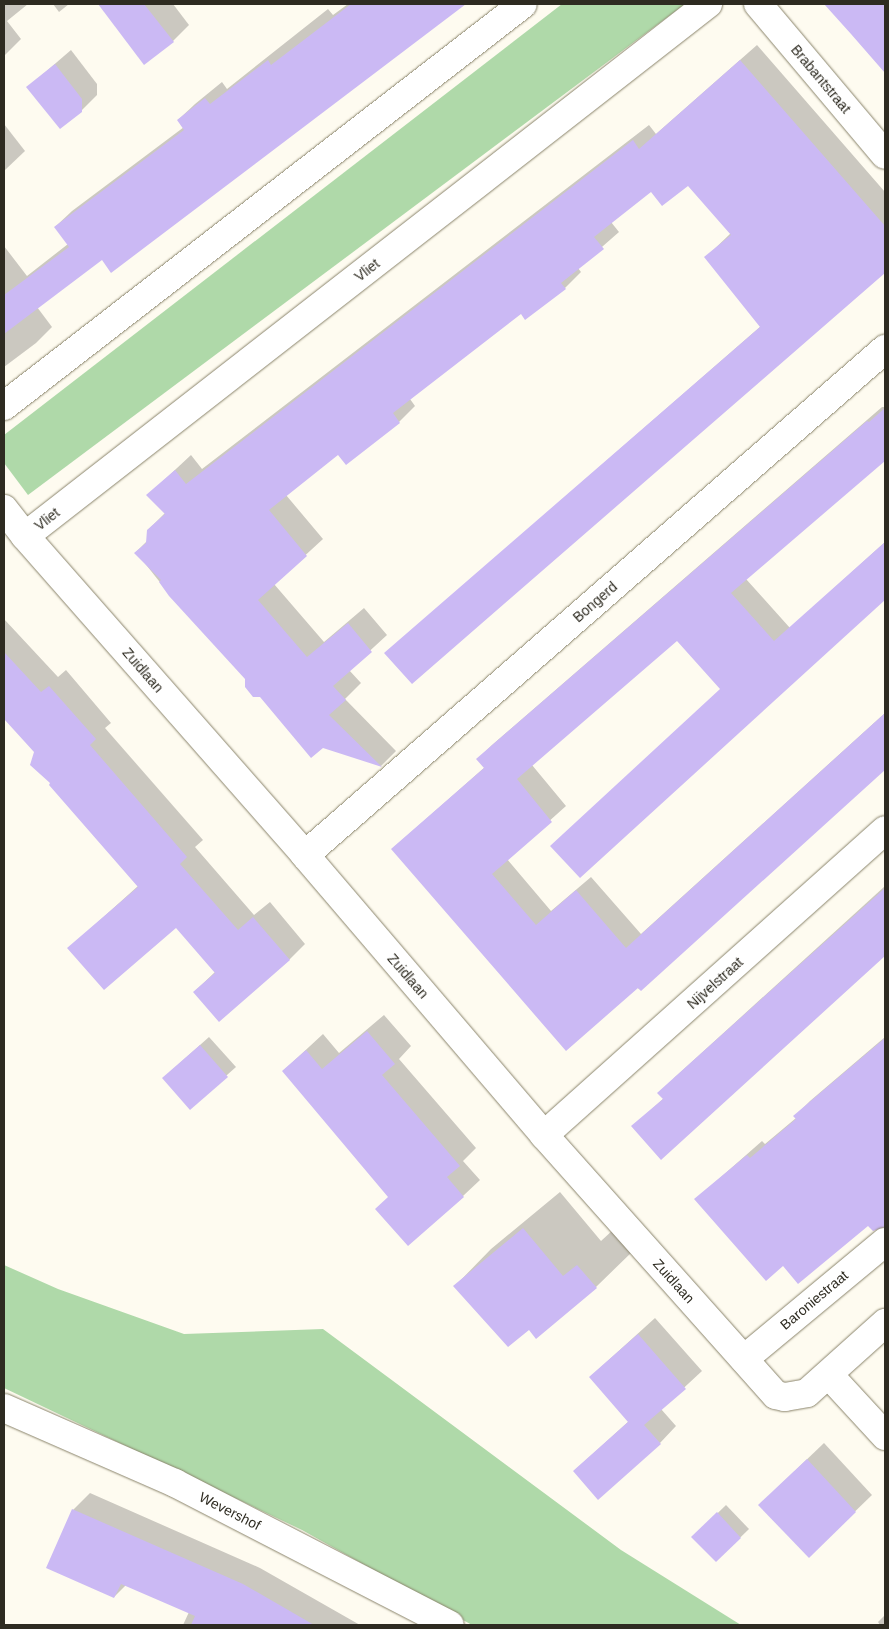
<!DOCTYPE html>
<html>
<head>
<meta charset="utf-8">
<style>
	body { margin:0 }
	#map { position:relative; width:889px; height:1629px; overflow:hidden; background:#fefbf0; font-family:Helvetica,sans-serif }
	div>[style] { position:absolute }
	.green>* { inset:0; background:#afd9a9 }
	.shadow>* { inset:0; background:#0003 }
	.building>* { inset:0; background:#cbb9f4 }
	.roads { filter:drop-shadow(0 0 1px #8a846b) drop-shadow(0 0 1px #8a846b) }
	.street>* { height:28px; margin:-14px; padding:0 14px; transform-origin:14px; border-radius:14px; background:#fff }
	.secondary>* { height:28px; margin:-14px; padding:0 14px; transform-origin:14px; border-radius:14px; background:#fff }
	span { translate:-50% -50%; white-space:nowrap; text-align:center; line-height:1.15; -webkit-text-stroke:5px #fff; paint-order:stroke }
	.street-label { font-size:14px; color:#2e2b21 }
	.frame { position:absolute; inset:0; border:5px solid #2e2b21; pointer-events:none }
</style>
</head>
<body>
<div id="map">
	<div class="green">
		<i style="clip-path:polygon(562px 4px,685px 4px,28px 495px,4px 463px,4px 435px)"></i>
		<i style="clip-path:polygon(4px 1265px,58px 1289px,184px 1334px,323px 1329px,621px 1550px,741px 1625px,472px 1625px,302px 1530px,4px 1388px)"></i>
	</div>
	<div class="shadow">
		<i style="clip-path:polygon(4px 4px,28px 4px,7px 21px,21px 39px,4px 56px)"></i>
		<i style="clip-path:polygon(53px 4px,69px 4px,59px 12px)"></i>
		<i style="clip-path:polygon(99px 4px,173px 4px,189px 25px,173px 41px,144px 63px)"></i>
		<i style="clip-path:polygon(348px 4px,464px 4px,112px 271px,102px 258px,37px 307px,52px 327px,36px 343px,4px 367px,4px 246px,27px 276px,68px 244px,55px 227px,72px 211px,184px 127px,178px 120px,195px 104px,222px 82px,227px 89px,328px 9px,333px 15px)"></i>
		<i style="clip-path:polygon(838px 4px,885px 4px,885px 72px,831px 10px)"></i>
		<i style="clip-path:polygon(757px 45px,885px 192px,885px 272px,412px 683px,386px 653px,761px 326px,706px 257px,731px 233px,689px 184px,651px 191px,611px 222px,619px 232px,578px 268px,581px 272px,565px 288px,526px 318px,521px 312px,410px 399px,415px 406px,399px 422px,346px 463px,338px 454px,286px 495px,323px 539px,274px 584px,324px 642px,364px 608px,387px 635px,349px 670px,361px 683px,345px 699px,396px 751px,381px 766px,323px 746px,246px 679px,170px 595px,136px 552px,147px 541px,148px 530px,165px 513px,148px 495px,191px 455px,202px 469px,649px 125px,656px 134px)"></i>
		<i style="clip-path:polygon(71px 50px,97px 84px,97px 95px,81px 111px,28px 87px)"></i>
		<i style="clip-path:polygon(4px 124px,25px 151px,4px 171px)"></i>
		<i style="clip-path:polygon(882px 407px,885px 407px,885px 459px,746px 579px,790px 628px,885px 542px,885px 598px,580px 877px,722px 689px,677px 639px,532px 765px,566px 806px,507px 859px,551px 911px,591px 877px,641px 934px,885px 713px,885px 768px,641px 990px,392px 849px,485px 767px,478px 759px,492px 745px)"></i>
		<i style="clip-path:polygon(4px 619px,58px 677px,66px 670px,111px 723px,105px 728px,203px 840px,195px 847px,254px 915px,270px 902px,305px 944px,289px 960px,194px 992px,215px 972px,176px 926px,69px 948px,138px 886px,52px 783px,36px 752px,4px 717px)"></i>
		<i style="clip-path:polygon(885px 886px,885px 955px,661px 1159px,633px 1126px,664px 1098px,674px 1078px)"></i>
		<i style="clip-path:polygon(384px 1015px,411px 1046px,399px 1059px,476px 1148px,463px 1161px,480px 1180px,463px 1196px,389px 1196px,283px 1071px,323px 1034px,339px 1053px)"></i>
		<i style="clip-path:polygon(209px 1037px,236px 1067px,190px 1108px,172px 1070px)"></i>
		<i style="clip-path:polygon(885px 1037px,885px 1217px,872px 1228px,868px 1224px,783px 1264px,696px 1199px,762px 1141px,765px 1144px,796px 1118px,795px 1116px,810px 1101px)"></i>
		<i style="clip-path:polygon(560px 1192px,601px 1241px,614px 1229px,633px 1251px,596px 1287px,529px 1328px,455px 1286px,491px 1249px)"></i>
		<i style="clip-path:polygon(655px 1318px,702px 1371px,661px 1409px,676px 1426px,660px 1443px,574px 1471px,629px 1421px,590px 1377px)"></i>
		<i style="clip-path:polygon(824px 1443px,872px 1495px,809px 1556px,777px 1488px)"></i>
		<i style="clip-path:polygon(90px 1493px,260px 1568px,360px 1625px,183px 1625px,189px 1612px,126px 1585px,114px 1597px,73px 1510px)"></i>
		<i style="clip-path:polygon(726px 1505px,749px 1529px,716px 1561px,693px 1537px)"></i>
		<i style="clip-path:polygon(885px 1615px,885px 1625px,880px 1625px,878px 1622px)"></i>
	</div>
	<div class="building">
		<i style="clip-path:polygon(98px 4px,144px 4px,174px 42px,144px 65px)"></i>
		<i style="clip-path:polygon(351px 4px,466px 4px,111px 273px,102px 260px,4px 334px,4px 295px,69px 247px,54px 227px,184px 130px,177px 120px,205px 98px,210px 104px,268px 60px,271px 65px)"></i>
		<i style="clip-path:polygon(824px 4px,885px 4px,885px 73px,851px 34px)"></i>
		<i style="clip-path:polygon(740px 60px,885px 226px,885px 273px,412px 684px,384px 653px,760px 327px,704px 257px,731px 235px,688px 186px,662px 206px,651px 192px,594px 237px,604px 249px,561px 283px,566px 289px,525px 320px,521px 314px,393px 413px,400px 423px,346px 465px,338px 455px,269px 510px,307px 556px,258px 600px,307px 657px,348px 623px,372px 652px,333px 686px,346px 700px,329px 715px,382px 767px,323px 748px,311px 758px,260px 697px,253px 697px,245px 687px,245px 679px,169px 596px,159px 582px,161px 580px,134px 553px,146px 543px,147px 530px,165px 514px,146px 495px,175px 470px,186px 484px,633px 140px,639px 149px)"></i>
		<i style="clip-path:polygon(55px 64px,82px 99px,82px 112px,60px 129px,26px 87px)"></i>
		<i style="clip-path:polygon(885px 408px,885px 461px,731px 593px,774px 641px,885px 542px,885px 600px,580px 878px,550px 846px,720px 689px,677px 641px,517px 779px,552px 822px,492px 874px,536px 925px,576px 890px,626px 948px,885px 713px,885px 770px,641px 991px,638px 988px,566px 1051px,391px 849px,484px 768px,476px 759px,867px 421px,869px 422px)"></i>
		<i style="clip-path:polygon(4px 652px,41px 692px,49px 686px,96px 739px,90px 745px,187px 857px,180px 864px,238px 930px,253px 917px,290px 960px,219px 1022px,193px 992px,215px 973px,176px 928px,104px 990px,67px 948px,138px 887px,49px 785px,50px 783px,30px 765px,34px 752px,4px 719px)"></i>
		<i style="clip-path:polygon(885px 888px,885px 956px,661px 1160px,631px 1126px,663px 1099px,657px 1093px)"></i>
		<i style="clip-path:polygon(367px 1031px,395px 1064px,382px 1075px,460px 1166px,447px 1177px,464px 1197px,408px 1246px,375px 1209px,388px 1197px,282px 1071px,306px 1050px,322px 1069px)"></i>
		<i style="clip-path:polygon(885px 1038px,885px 1227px,873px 1231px,868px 1226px,798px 1284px,783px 1266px,766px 1281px,694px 1199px,747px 1155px,750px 1158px,796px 1119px,793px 1116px)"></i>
		<i style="clip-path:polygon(200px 1045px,228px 1077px,190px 1110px,162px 1078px)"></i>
		<i style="clip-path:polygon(523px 1228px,563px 1276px,577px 1265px,597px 1288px,536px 1339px,529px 1330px,508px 1347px,453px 1286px)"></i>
		<i style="clip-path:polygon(638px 1334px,686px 1389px,644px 1425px,661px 1444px,598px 1500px,573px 1471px,628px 1422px,589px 1377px)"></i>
		<i style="clip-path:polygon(807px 1459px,856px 1512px,809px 1558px,758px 1505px)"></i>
		<i style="clip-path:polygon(72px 1509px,243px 1584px,314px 1625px,191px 1625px,195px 1616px,121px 1584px,114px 1598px,46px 1568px)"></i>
		<i style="clip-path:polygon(717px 1512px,741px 1538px,716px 1562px,691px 1537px)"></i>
	</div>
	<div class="roads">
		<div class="street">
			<i style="left:758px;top:4px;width:197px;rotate:49.9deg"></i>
			<i style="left:4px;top:406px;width:656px;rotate:-37.76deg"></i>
			<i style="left:25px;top:536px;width:424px;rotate:48.7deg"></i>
			<i style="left:305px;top:855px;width:368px;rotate:49.5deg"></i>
			<i style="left:544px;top:1135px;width:348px;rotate:48.3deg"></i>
			<i style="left:776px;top:1395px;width:9px;rotate:13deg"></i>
			<i style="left:785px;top:1397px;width:22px;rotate:-10deg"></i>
			<i style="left:807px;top:1393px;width:105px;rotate:-41.9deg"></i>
			<i style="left:305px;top:855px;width:770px;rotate:-41.1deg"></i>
			<i style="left:544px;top:1135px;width:457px;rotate:-41.8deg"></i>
			<i style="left:744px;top:1359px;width:183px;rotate:-39.7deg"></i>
			<i style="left:829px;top:1375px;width:83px;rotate:47.4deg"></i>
			<i style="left:4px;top:1408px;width:187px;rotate:23.7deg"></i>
			<i style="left:175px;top:1483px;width:309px;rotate:27.3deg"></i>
		</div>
		<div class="secondary">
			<i style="left:4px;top:509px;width:34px;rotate:52deg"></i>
			<i style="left:25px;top:536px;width:866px;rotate:-37.92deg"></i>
		</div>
	</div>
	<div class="street-label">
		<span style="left:821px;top:79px;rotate:50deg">Brabantstraat</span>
		<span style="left:367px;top:270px;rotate:-38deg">Vliet</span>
		<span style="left:47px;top:519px;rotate:-38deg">Vliet</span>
		<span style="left:595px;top:602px;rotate:-41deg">Bongerd</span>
		<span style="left:143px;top:670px;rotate:49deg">Zuidlaan</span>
		<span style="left:408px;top:976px;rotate:49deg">Zuidlaan</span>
		<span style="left:715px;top:983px;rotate:-42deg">Nijvelstraat</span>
		<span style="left:674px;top:1281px;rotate:48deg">Zuidlaan</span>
		<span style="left:814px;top:1300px;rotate:-40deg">Baroniestraat</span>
		<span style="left:230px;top:1511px;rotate:27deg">Wevershof</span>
	</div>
	<div class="frame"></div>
</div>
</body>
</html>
